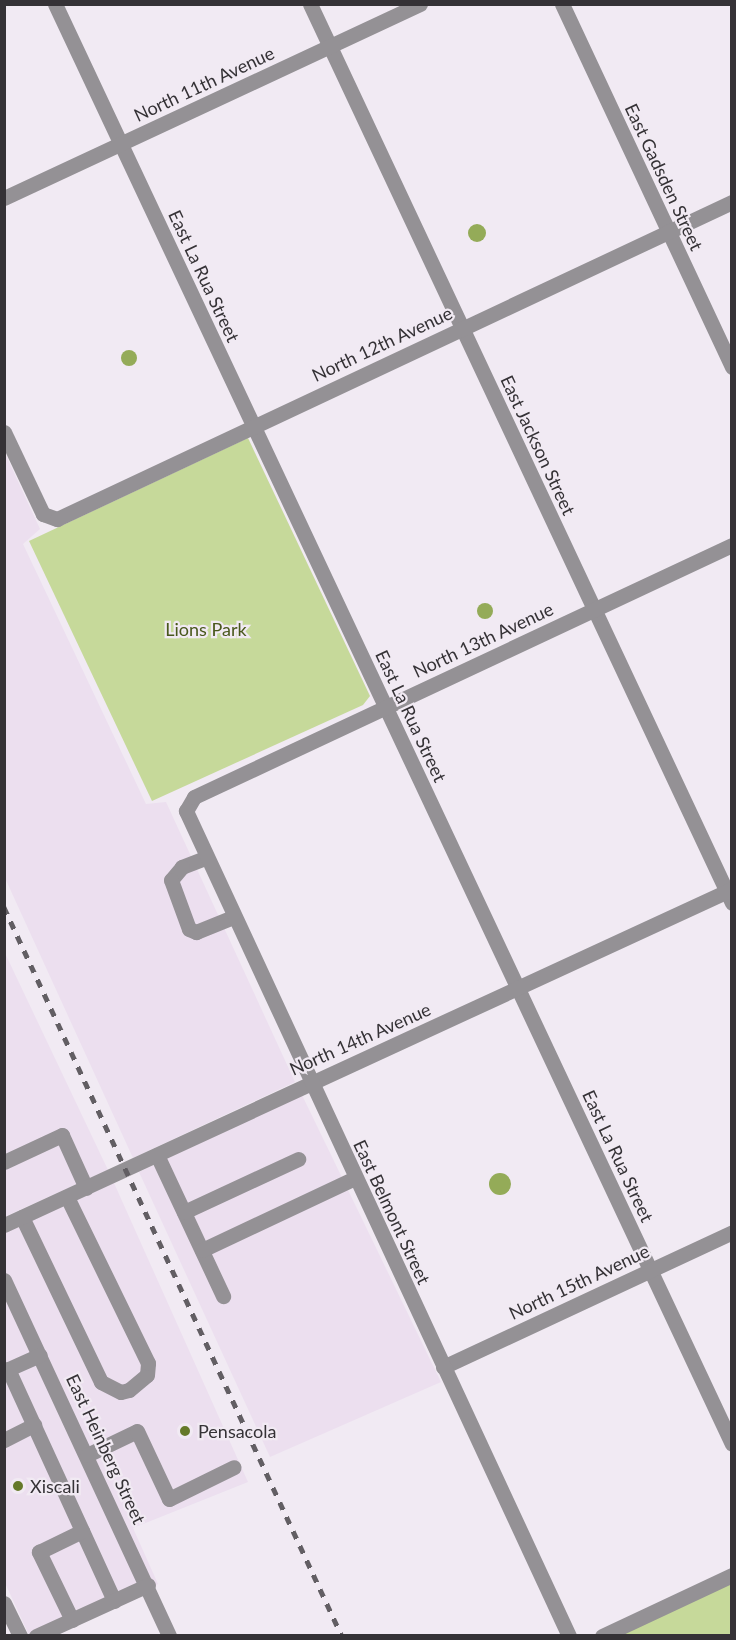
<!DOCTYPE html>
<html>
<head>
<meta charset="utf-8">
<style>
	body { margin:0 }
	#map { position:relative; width:736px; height:1640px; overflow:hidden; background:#f1eaf3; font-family:Lato,sans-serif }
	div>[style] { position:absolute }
	.built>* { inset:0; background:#ecdfef }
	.green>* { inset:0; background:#c6d99a }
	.water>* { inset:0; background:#94ab58 }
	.round { border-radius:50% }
	.minor>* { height:15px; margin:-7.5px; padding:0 7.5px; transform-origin:7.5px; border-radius:7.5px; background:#949195 }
	.rail>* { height:4.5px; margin-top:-2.25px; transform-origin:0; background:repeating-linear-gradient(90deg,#625e63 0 8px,transparent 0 16px) }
	.dots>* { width:16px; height:16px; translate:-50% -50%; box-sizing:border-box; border:3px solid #f1eaf3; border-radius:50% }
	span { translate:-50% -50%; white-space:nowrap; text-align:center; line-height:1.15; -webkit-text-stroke:4.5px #f1eaf3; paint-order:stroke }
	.street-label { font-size:18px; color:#353236 }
	.park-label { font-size:18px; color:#49581c }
	.poi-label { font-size:18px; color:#353236 }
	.left { translate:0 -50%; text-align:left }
	.frame { position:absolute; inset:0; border:6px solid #353236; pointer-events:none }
</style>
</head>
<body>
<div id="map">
	<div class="built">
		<i style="clip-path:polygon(4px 451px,40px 529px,23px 544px,146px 804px,166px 802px,295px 1082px,133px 1158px,5px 878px)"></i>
		<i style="clip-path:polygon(4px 951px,108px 1170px,4px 1217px)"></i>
		<i style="clip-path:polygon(302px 1095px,441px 1382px,270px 1457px,139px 1172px)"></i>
		<i style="clip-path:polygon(114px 1183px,248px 1482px,133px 1528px,158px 1584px,44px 1635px,29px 1635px,5px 1583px,4px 1233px)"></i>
	</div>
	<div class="green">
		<i style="clip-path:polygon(248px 438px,370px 696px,363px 705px,152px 801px,29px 541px)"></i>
		<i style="clip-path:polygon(731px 1582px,731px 1635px,615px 1635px)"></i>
	</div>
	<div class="water">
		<i class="round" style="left:468px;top:224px;width:18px;height:18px"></i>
		<i class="round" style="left:121px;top:350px;width:16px;height:16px"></i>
		<i class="round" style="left:477px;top:603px;width:16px;height:16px"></i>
		<i class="round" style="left:489px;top:1173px;width:22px;height:22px"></i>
	</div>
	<div class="minor">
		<i style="left:55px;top:4px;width:1591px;rotate:64.82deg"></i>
		<i style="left:310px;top:4px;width:993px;rotate:64.85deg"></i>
		<i style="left:562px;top:4px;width:401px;rotate:64.9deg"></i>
		<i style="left:4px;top:198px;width:459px;rotate:-25deg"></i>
		<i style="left:4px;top:432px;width:91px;rotate:64.6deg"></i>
		<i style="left:43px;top:514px;width:15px;rotate:20deg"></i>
		<i style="left:57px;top:519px;width:746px;rotate:-25.16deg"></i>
		<i style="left:205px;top:858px;width:25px;rotate:159deg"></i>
		<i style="left:182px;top:867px;width:17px;rotate:130deg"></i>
		<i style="left:171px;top:880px;width:52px;rotate:69.8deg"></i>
		<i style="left:189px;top:929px;width:8px;rotate:23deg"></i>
		<i style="left:196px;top:932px;width:40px;rotate:-22deg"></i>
		<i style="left:157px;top:1155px;width:156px;rotate:64.9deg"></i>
		<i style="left:4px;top:1162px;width:64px;rotate:-25deg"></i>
		<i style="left:62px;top:1135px;width:58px;rotate:65.6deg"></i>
		<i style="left:184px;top:1212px;width:126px;rotate:-24.9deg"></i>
		<i style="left:22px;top:1217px;width:183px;rotate:64.4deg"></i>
		<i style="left:101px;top:1382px;width:22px;rotate:27deg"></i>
		<i style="left:121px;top:1392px;width:8px;rotate:-14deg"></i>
		<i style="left:129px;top:1390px;width:23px;rotate:-40deg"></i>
		<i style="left:147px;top:1375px;width:12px;rotate:-85deg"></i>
		<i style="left:148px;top:1363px;width:185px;rotate:-116deg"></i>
		<i style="left:4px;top:1225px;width:802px;rotate:-24.78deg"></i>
		<i style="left:202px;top:1250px;width:169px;rotate:-25.2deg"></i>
		<i style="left:4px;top:1280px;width:392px;rotate:65.1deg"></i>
		<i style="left:443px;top:1367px;width:319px;rotate:-25deg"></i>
		<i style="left:8px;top:1369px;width:255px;rotate:65.4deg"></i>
		<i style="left:4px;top:1371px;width:39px;rotate:-24deg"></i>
		<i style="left:4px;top:1440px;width:34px;rotate:-27deg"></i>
		<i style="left:87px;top:1455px;width:55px;rotate:-25.6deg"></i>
		<i style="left:137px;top:1431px;width:75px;rotate:64.8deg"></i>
		<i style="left:169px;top:1499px;width:72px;rotate:-26.2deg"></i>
		<i style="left:4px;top:1603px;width:37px;rotate:64deg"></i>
		<i style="left:72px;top:1620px;width:76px;rotate:-115.9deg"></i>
		<i style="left:39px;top:1552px;width:48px;rotate:-26deg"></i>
		<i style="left:36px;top:1636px;width:123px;rotate:-24.5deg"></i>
		<i style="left:569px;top:1636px;width:910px;rotate:-114.9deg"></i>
		<i style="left:186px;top:811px;width:16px;rotate:-60deg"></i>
		<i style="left:194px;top:797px;width:594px;rotate:-25.1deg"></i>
		<i style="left:602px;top:1636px;width:144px;rotate:-25.1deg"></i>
	</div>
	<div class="rail">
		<i style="left:4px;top:907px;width:804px;rotate:65.13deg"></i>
	</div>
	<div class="dots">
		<i style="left:185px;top:1431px;background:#657929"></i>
		<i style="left:18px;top:1486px;background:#657929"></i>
	</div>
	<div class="street-label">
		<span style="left:204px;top:84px;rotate:-25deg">North 11th Avenue</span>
		<span style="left:664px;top:177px;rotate:65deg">East Gadsden Street</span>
		<span style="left:204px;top:276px;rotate:65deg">East La Rua Street</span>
		<span style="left:382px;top:344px;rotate:-25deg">North 12th Avenue</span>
		<span style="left:538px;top:445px;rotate:65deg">East Jackson Street</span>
		<span style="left:483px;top:640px;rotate:-25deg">North 13th Avenue</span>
		<span style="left:411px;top:716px;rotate:65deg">East La Rua Street</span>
		<span style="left:360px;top:1039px;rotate:-24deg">North 14th Avenue</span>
		<span style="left:618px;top:1156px;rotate:65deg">East La Rua Street</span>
		<span style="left:392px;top:1212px;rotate:65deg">East Belmont Street</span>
		<span style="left:579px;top:1282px;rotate:-25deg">North 15th Avenue</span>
		<span style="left:106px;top:1449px;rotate:65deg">East Heinberg Street</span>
	</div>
	<div class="park-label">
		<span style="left:206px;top:629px">Lions Park</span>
	</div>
	<div class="poi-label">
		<span class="left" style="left:198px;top:1431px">Pensacola</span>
		<span class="left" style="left:30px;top:1486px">Xiscali</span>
	</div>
	<div class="frame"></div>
</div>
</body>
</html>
